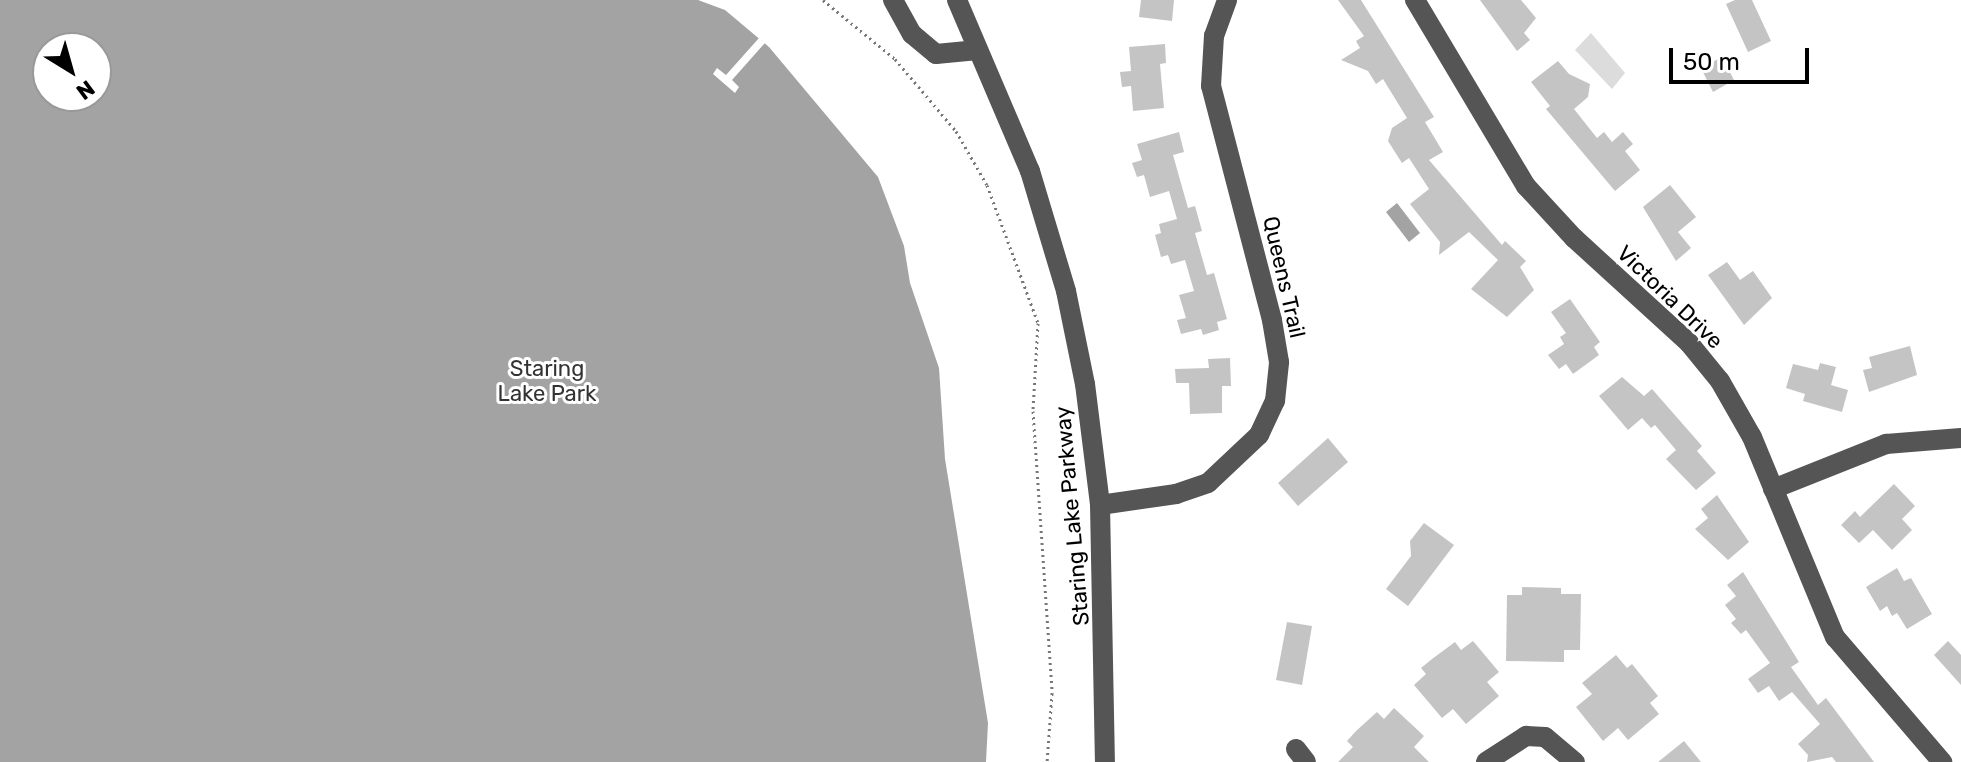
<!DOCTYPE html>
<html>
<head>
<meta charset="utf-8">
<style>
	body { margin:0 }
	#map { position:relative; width:1961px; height:762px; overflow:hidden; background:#fff; font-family:Rubik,sans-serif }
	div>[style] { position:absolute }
	.green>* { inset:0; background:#dcdcdc }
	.water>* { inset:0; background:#a3a3a3 }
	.pier>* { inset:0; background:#fff }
	.building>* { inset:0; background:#c4c4c4 }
	.path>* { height:3px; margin-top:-1.5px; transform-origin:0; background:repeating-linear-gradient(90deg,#777 0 2px,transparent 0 6px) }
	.minor>* { height:20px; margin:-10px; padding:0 10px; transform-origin:10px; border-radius:10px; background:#555 }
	span { translate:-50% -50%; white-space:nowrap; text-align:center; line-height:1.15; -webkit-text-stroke:6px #fff; paint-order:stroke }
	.street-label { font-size:22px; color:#000 }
	.park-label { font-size:22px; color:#333 }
	.north { position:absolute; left:32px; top:32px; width:80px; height:80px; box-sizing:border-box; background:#fff; border:2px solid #999; border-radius:50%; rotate:143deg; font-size:22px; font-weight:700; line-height:32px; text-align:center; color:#000 }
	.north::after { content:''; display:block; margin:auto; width:28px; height:36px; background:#000; clip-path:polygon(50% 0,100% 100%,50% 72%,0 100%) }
	.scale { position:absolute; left:1669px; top:48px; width:140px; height:36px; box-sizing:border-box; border:4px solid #000; border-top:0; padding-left:10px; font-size:24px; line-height:28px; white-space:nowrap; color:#000; -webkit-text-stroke:6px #fff; paint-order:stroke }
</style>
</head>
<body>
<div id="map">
	<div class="green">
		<i style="clip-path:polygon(1591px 33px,1625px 73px,1612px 89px,1575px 50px)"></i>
	</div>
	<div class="water">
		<i style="clip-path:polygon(evenodd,0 0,698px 0,725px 10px,769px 47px,878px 177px,904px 246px,910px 283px,939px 368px,945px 459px,988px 723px,986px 762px,0 762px,0 0,48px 48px,96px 48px,96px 96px,48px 96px,48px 48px)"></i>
		<i style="clip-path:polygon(1397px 203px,1420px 233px,1409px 242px,1386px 212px)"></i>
	</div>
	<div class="pier">
		<i style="clip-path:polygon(759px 38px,765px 43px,732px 80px,739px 87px,735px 93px,713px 74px,717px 68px,726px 75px)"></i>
	</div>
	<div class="building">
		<i style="clip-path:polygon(1141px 0,1174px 0,1172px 21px,1139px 17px)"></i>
		<i style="clip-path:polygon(1338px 0,1361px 0,1434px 117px,1425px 122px,1443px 152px,1429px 160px,1502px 245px,1505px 241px,1526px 261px,1520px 267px,1534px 290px,1507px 317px,1471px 289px,1498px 260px,1469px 232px,1439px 255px,1440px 242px,1410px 204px,1429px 189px,1409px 158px,1402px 163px,1388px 141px,1392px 128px,1407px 118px,1383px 79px,1376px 84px,1368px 71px,1341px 60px,1360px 48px,1356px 41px,1364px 36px)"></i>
		<i style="clip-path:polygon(1480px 0,1521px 0,1536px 18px,1524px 33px,1530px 40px,1517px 51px)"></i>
		<i style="clip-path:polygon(1735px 0,1752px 0,1771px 41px,1748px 52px,1726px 4px)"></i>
		<i style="clip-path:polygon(1165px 44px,1166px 63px,1160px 64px,1164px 108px,1133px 111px,1131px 86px,1122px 87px,1120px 72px,1131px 71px,1129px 47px)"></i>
		<i style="clip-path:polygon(1722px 57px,1734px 80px,1713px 92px,1701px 68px)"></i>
		<i style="clip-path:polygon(1558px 61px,1569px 74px,1590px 84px,1588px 97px,1574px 109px,1597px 138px,1604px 132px,1612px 142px,1623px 132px,1633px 144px,1625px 151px,1640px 170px,1615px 191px,1546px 109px,1550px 106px,1531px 82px)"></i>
		<i style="clip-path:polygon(1179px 132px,1184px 152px,1173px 155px,1188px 208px,1195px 206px,1202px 231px,1195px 233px,1207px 275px,1214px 273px,1227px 319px,1217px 322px,1219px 330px,1203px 335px,1201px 329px,1181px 334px,1177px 320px,1186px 318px,1179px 295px,1194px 291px,1185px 260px,1171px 264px,1168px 255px,1161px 257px,1155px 235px,1161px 233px,1159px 224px,1177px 219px,1169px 191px,1150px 197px,1144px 175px,1137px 177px,1132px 163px,1142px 160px,1137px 144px)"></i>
		<i style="clip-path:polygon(1670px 185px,1696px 217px,1678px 232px,1691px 248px,1676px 261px,1643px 207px)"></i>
		<i style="clip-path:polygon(1727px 262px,1740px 280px,1753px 271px,1772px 298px,1744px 325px,1708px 275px)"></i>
		<i style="clip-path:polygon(1570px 299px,1600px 342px,1594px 347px,1599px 355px,1573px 374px,1566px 364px,1559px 369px,1548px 355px,1564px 344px,1560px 337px,1566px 333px,1551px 312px)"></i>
		<i style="clip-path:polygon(1910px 346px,1917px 375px,1869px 392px,1863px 370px,1872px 368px,1869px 357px)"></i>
		<i style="clip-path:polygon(1230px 358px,1231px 386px,1222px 386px,1222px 413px,1190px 414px,1189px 383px,1176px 383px,1175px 369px,1209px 368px,1208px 359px)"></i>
		<i style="clip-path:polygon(1820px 363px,1836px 367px,1831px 385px,1848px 390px,1842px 412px,1803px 401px,1805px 394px,1786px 388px,1793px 364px,1818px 370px)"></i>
		<i style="clip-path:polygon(1622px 377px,1644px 396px,1652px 389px,1702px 446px,1697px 451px,1716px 473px,1696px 490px,1666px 459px,1676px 450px,1655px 425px,1651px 428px,1642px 418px,1628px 430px,1599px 396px)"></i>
		<i style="clip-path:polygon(1328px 438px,1348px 462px,1298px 506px,1278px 483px)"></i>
		<i style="clip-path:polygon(1894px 484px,1915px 506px,1902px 519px,1912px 530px,1892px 550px,1873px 530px,1859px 543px,1841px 525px,1855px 511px,1860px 517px)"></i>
		<i style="clip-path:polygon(1717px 495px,1749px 542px,1728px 560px,1695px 529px,1708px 518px,1701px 509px)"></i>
		<i style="clip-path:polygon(1424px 523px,1454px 545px,1408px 606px,1386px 589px,1411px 556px,1410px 541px)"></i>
		<i style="clip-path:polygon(1897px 568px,1904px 581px,1911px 578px,1932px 614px,1907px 629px,1897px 613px,1892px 616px,1887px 606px,1880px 611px,1866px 587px)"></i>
		<i style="clip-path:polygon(1743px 572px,1799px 662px,1791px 667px,1818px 705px,1826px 698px,1874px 762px,1836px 762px,1832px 757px,1807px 762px,1808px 755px,1798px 744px,1820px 724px,1792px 692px,1779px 701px,1769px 686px,1758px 693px,1748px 679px,1770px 663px,1746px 630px,1741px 634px,1731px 623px,1736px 619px,1725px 605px,1736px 596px,1727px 585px)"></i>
		<i style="clip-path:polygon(1522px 587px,1561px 588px,1561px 594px,1581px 594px,1580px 650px,1564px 650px,1564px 662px,1506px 661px,1507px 595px,1522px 595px)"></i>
		<i style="clip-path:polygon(1287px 622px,1312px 626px,1302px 685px,1276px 680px)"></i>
		<i style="clip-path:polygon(1473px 641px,1499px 672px,1487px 682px,1499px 696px,1466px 724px,1453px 709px,1442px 718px,1414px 685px,1426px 674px,1421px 668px,1432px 659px,1455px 642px,1461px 650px)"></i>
		<i style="clip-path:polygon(1948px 641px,1961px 655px,1961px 685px,1934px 655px)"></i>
		<i style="clip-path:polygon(1616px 655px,1627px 668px,1632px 664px,1658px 696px,1650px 703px,1659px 714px,1628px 740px,1618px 728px,1603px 741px,1576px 707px,1592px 694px,1582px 683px)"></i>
		<i style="clip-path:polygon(1394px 708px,1424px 736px,1414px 747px,1429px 762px,1338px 762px,1353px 747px,1347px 741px,1356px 731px,1377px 712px,1384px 719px)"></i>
		<i style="clip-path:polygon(1684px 741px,1701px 762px,1658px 762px)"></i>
	</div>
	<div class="path">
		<i style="left:823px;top:0;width:93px;rotate:39.3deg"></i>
		<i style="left:895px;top:59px;width:94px;rotate:49.7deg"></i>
		<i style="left:956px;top:131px;width:62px;rotate:60.1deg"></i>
		<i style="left:987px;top:185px;width:147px;rotate:69.7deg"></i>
		<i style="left:1038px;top:323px;width:88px;rotate:93.3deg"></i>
		<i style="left:1033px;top:411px;width:283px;rotate:86.1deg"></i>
		<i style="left:1052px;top:693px;width:69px;rotate:94.1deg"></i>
	</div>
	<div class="minor">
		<i style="left:893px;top:0;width:39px;rotate:61deg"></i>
		<i style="left:912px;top:34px;width:31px;rotate:40deg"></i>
		<i style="left:936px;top:54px;width:42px;rotate:-5.4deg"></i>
		<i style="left:957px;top:0;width:186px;rotate:66.9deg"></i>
		<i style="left:1030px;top:171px;width:125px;rotate:73.3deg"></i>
		<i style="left:1066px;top:291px;width:95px;rotate:78.5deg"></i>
		<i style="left:1085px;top:384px;width:122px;rotate:82.9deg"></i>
		<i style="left:1100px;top:505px;width:257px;rotate:88.9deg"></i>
		<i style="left:1415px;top:0;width:217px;rotate:59.2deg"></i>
		<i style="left:1526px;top:186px;width:71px;rotate:47.3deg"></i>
		<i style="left:1574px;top:238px;width:156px;rotate:42.4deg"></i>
		<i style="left:1689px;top:343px;width:49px;rotate:50.8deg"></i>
		<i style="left:1720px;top:381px;width:64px;rotate:60.3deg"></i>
		<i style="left:1752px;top:437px;width:217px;rotate:67.5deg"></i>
		<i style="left:1835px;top:637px;width:165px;rotate:49.4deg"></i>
		<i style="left:1773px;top:489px;width:122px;rotate:-21.7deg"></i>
		<i style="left:1886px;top:444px;width:75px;rotate:-4.6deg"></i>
		<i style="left:1100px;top:505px;width:77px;rotate:-8.2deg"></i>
		<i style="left:1176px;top:494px;width:34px;rotate:-19deg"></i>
		<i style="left:1208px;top:483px;width:70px;rotate:-43.3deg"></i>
		<i style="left:1259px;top:435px;width:38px;rotate:-65deg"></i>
		<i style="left:1275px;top:401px;width:39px;rotate:-84deg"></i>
		<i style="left:1279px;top:362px;width:43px;rotate:-99.5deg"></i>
		<i style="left:1272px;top:320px;width:242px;rotate:-104.6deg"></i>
		<i style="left:1211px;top:86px;width:50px;rotate:-86.6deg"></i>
		<i style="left:1214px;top:36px;width:38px;rotate:-70deg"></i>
		<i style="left:1296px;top:749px;width:16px;rotate:52deg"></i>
		<i style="left:1486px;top:762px;width:48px;rotate:-33deg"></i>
		<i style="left:1526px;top:736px;width:19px;rotate:3deg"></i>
		<i style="left:1545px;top:737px;width:39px;rotate:40deg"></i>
	</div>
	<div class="street-label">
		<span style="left:1284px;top:277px;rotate:77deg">Queens Trail</span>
		<span style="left:1670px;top:297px;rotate:44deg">Victoria Drive</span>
		<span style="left:1072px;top:516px;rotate:-95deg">Staring Lake Parkway</span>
	</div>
	<div class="park-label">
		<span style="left:547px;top:381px">Staring<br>Lake Park</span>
	</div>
	<div class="north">N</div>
	<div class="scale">50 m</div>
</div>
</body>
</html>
